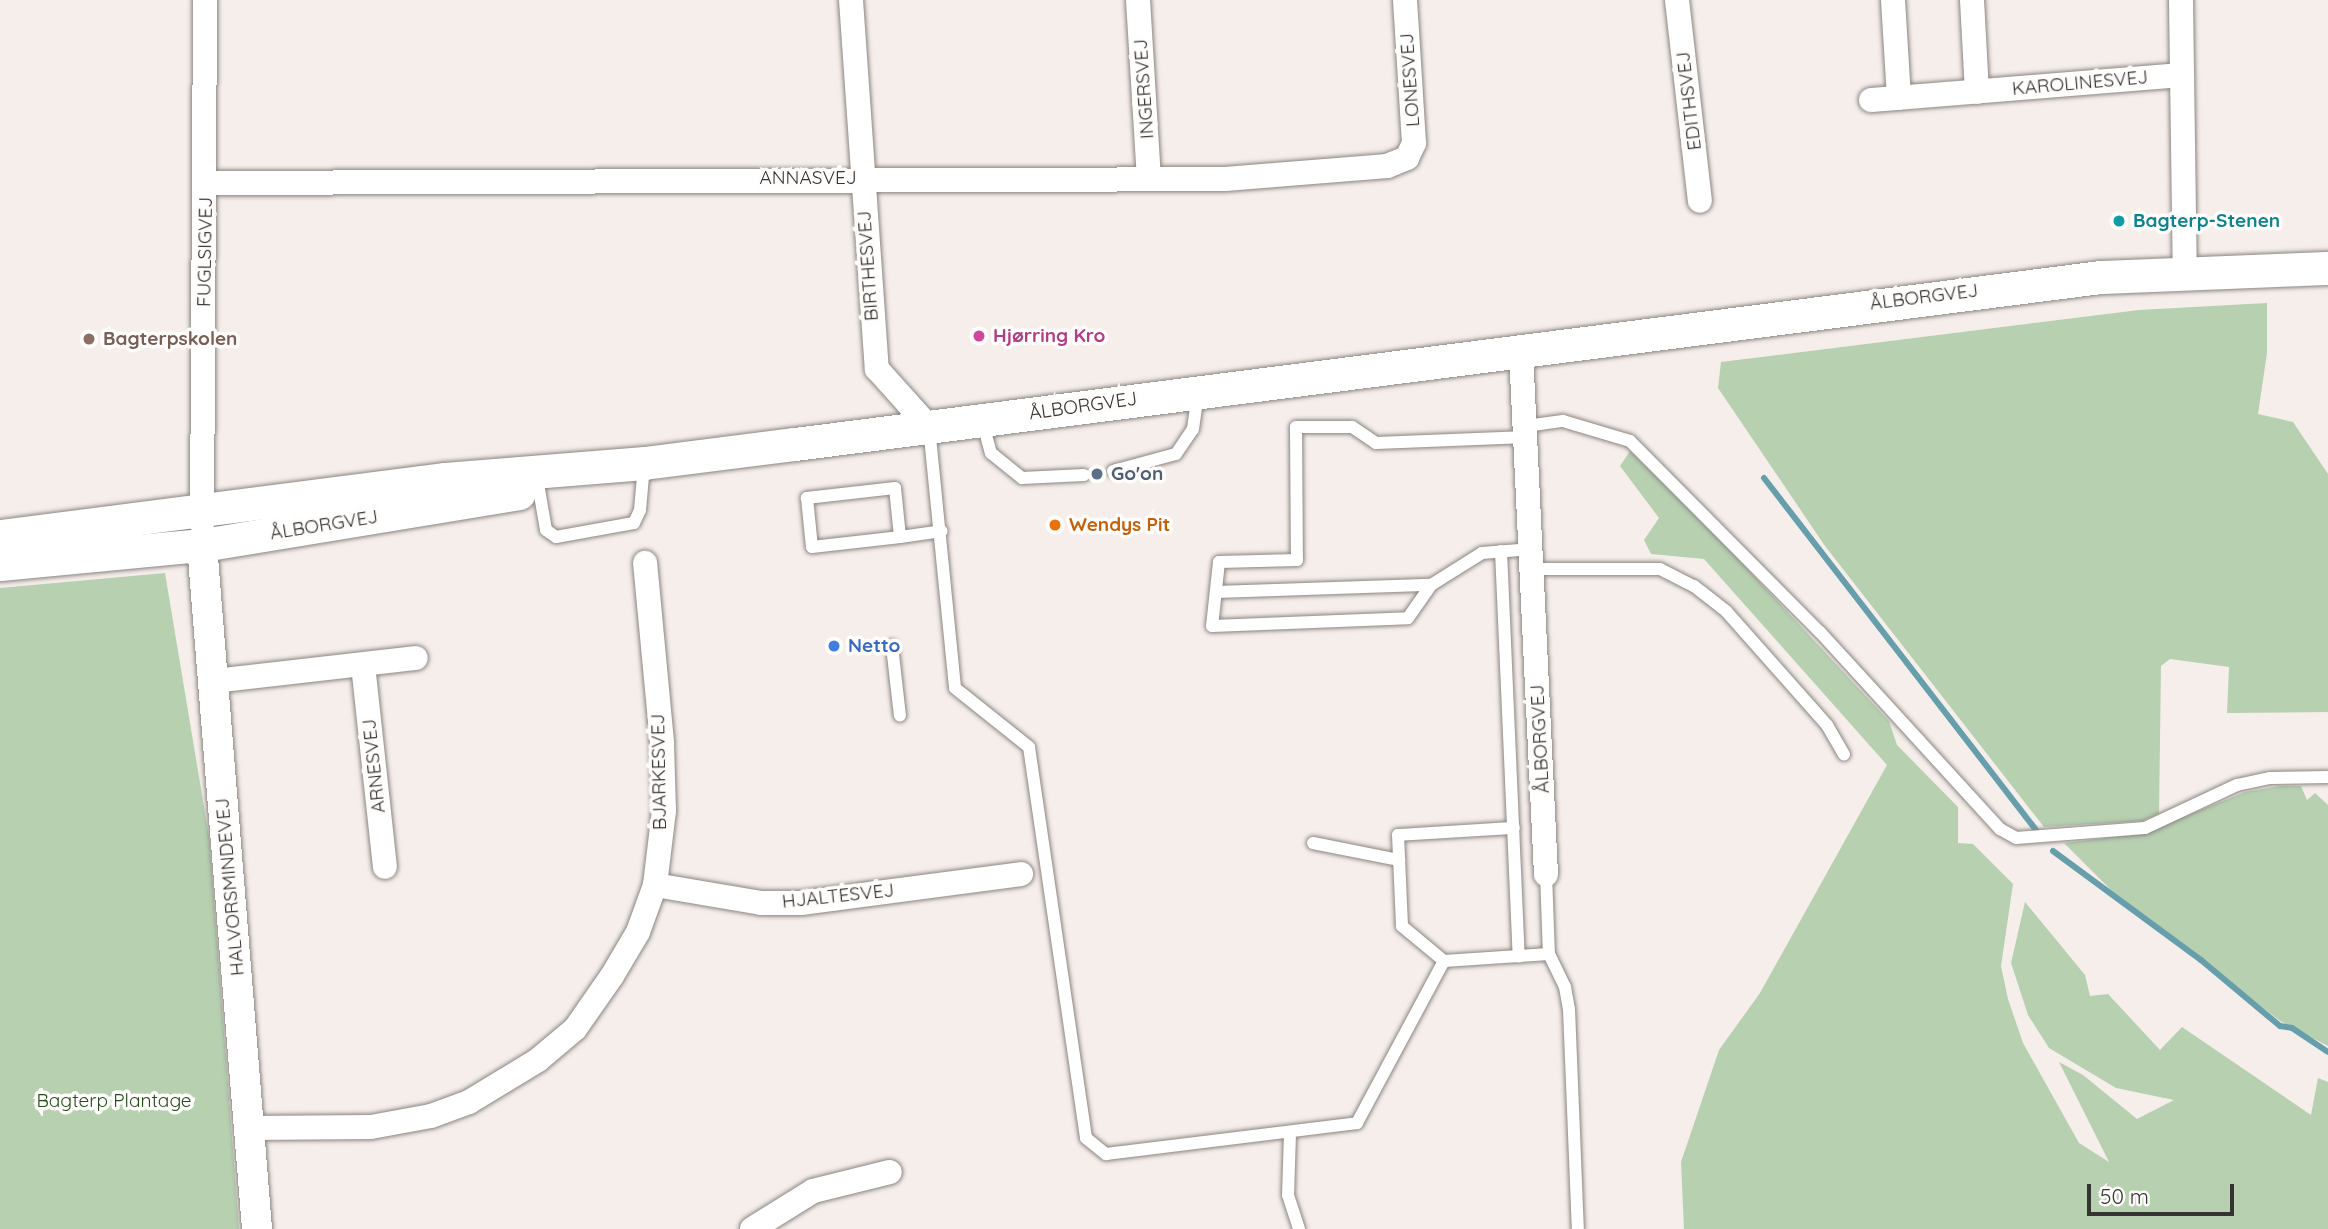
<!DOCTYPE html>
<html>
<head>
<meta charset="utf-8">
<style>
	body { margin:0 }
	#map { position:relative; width:2328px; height:1229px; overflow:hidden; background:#f5eeea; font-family:Quicksand,sans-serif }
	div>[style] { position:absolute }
	.green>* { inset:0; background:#b6d0b0 }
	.stream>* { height:6px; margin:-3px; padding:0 3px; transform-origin:3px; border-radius:3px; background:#669fab }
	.roads { filter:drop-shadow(0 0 2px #8b8581) drop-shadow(0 0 2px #8b8581) }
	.service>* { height:12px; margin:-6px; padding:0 6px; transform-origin:6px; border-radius:6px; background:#fff }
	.minor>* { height:24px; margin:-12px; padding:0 12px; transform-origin:12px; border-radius:12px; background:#fff }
	.tertiary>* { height:30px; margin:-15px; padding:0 15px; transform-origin:15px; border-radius:15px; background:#fff }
	.secondary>* { height:33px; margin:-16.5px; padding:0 16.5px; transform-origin:16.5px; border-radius:16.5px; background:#fff }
	.dots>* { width:19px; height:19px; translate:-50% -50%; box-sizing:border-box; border:4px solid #fefdfc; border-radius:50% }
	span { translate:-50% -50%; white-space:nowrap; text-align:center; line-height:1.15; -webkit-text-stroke:7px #fefdfc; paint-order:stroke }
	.street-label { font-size:19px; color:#363432 }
	.culture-label { font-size:19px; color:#0d838f; font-weight:700 }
	.left { translate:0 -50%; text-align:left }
	.hotel-label { font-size:19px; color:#b23c85; font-weight:700 }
	.education-label { font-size:19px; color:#785e54; font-weight:700 }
	.service-label { font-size:19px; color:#4e5e75; font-weight:700 }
	.food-label { font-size:19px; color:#c56008; font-weight:700 }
	.shop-label { font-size:19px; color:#366cbe; font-weight:700 }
	.park-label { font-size:19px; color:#244d1b }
	.scale { position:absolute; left:2087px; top:1184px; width:147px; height:32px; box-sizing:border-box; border:4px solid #363432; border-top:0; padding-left:9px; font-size:21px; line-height:24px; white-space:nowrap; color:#363432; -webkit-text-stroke:5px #fefdfc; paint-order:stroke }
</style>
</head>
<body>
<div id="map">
	<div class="green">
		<i style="clip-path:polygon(2267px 303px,2267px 353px,2258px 414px,2293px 422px,2328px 474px,2328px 712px,2227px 713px,2229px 667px,2170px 659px,2161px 666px,2159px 814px,2142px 821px,2044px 827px,1825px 546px,1718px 388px,1721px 362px,2139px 310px)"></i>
		<i style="clip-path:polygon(1630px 451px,1700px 518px,1889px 721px,1897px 745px,1958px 807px,1958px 843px,1973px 844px,2013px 884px,2001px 966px,2008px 999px,2023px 1043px,2079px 1143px,2109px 1162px,2059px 1062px,2083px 1075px,2137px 1119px,2174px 1100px,2116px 1088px,2049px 1048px,2028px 1015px,2011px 963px,2025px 902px,2085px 975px,2090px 996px,2108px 994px,2160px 1050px,2182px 1027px,2311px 1115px,2318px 1078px,2328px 1082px,2328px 1229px,1684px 1229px,1681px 1162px,1719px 1050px,1760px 993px,1887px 765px,1704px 559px,1651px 554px,1644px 540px,1659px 518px,1620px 466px)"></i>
		<i style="clip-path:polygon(165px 573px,209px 837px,239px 1229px,0 1229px,0 588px)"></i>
		<i style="clip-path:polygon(2280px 786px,2301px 786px,2307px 800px,2315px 793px,2328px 805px,2328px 1046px,2280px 1021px,2111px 890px,2064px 843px,2142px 834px,2245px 792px)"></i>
	</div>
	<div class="stream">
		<i style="left:1764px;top:478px;width:445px;rotate:52.3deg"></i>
		<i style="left:2053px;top:851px;width:184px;rotate:36.4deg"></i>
		<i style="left:2201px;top:960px;width:103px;rotate:39.9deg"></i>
		<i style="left:2280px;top:1026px;width:12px;rotate:9deg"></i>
		<i style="left:2292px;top:1028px;width:43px;rotate:33.7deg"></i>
	</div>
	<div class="roads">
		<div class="service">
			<i style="left:982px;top:420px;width:34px;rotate:75deg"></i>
			<i style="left:991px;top:453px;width:40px;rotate:39deg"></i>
			<i style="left:1022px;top:478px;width:62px;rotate:-2.8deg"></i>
			<i style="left:1526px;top:426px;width:37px;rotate:-8deg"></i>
			<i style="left:1563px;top:421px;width:70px;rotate:16.6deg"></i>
			<i style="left:1630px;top:441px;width:269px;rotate:45.2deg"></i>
			<i style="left:1820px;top:632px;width:267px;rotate:47.6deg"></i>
			<i style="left:2000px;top:829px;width:18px;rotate:29deg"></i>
			<i style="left:2016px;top:838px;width:129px;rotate:-4.4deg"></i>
			<i style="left:2145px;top:828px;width:102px;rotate:-25.1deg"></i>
			<i style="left:2237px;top:785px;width:34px;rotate:-12deg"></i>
			<i style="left:2270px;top:778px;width:58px;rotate:-1deg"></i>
			<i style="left:929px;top:427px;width:262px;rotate:84.3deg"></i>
			<i style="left:955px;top:688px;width:95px;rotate:38.6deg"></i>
			<i style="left:1029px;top:747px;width:395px;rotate:81.7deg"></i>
			<i style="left:1086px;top:1138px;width:26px;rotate:39deg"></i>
			<i style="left:1106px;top:1154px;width:253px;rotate:-7deg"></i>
			<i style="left:1357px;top:1123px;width:184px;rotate:-61.8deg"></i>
			<i style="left:1444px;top:961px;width:105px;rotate:-3.8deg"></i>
			<i style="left:1527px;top:437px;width:151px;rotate:177.7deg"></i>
			<i style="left:1376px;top:443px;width:29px;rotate:-146deg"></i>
			<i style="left:1352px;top:427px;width:56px;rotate:180deg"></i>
			<i style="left:1296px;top:427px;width:133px;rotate:89.6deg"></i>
			<i style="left:1297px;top:560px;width:78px;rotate:178.5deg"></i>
			<i style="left:1219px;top:562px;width:64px;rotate:96.2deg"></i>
			<i style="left:1212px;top:626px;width:196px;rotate:-2.3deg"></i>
			<i style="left:1408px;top:618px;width:40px;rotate:-55.1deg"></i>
			<i style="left:1431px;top:585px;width:60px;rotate:-32.1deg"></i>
			<i style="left:1482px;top:553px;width:50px;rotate:-4.6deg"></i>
			<i style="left:1113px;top:471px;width:65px;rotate:-15.1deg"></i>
			<i style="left:1176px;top:454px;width:30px;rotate:-56deg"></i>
			<i style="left:1193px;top:429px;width:36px;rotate:-82deg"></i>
			<i style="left:536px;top:472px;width:59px;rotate:80.2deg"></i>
			<i style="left:546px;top:530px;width:12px;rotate:35deg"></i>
			<i style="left:556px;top:537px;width:79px;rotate:-10.2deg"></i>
			<i style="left:634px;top:523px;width:14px;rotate:-65deg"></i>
			<i style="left:640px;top:510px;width:45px;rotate:-84.9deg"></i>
			<i style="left:900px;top:537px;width:49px;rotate:-95.8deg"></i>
			<i style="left:895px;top:488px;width:89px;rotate:173.5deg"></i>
			<i style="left:807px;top:498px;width:49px;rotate:84.2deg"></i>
			<i style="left:812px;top:547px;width:89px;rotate:-6.5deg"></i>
			<i style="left:900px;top:537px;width:42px;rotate:-8.1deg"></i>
			<i style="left:1501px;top:551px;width:406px;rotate:87.5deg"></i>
			<i style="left:1533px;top:569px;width:127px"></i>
			<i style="left:1660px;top:569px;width:38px;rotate:27deg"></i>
			<i style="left:1694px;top:586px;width:41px;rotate:38deg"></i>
			<i style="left:1726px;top:611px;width:152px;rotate:48.5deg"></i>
			<i style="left:1827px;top:725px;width:34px;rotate:60deg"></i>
			<i style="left:1216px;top:592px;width:215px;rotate:-1.9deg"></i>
			<i style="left:892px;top:646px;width:70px;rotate:83.5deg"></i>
			<i style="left:1313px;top:843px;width:88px;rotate:11.2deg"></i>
			<i style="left:1546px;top:874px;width:80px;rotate:87.9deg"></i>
			<i style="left:1549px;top:954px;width:37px;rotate:64deg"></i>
			<i style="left:1565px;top:987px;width:22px;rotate:80deg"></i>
			<i style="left:1569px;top:1009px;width:220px;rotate:87.7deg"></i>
			<i style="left:1444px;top:961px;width:55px;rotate:-140.2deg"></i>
			<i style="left:1402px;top:926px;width:91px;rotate:-92.5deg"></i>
			<i style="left:1398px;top:835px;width:116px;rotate:-3.5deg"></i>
			<i style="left:1290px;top:1133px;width:62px;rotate:91.8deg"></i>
			<i style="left:1288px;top:1195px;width:36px;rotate:72deg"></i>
		</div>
		<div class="minor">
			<i style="left:851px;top:0;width:370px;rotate:86deg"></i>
			<i style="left:877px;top:369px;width:78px;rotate:48.1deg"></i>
			<i style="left:1138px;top:0;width:179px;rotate:86.5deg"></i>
			<i style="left:1677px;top:0;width:202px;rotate:83.5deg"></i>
			<i style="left:1893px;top:0;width:98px;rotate:86.5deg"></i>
			<i style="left:1972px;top:0;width:92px;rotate:86.9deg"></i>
			<i style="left:2181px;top:0;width:271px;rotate:89.2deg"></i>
			<i style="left:1871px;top:100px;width:312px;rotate:-4.6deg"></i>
			<i style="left:206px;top:183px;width:1019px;rotate:-0.22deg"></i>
			<i style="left:1225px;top:179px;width:163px;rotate:-4.6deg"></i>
			<i style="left:1387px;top:166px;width:22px;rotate:-22deg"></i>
			<i style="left:1407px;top:158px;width:17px;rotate:-65deg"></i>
			<i style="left:1414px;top:143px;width:143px;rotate:-93.6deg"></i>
			<i style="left:1521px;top:352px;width:523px;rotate:87.26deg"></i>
			<i style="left:202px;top:524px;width:524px;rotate:-89.67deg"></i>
			<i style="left:363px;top:665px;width:203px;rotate:83.8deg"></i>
			<i style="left:214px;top:681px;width:203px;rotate:-6.5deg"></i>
			<i style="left:655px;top:885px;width:108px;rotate:9.6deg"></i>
			<i style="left:761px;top:903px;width:40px"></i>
			<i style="left:801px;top:903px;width:222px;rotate:-7.5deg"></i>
			<i style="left:250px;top:1128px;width:121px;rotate:-0.5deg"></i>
			<i style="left:371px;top:1127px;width:61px;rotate:-10.4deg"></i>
			<i style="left:431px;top:1116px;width:40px;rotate:-20.2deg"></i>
			<i style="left:469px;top:1102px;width:81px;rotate:-31.3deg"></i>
			<i style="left:538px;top:1060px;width:48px;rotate:-40deg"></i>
			<i style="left:575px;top:1029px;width:65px;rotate:-55.1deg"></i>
			<i style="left:612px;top:976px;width:51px;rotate:-59.4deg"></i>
			<i style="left:638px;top:932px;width:50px;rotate:-70.1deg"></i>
			<i style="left:655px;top:885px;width:75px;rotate:-83.1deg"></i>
			<i style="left:664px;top:811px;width:69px;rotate:-91.7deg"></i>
			<i style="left:662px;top:742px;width:180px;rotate:-95.4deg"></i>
			<i style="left:752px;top:1229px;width:72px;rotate:-31.9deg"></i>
			<i style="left:813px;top:1191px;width:79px;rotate:-13.9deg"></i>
		</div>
		<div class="tertiary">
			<i style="left:202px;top:545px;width:686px;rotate:85.4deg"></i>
		</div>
		<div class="secondary">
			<i style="left:0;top:536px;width:449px;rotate:-7.3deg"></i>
			<i style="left:445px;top:479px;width:200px;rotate:-4.6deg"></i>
			<i style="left:644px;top:463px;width:152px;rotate:-7.2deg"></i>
			<i style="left:795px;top:444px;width:1316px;rotate:-7.29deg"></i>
			<i style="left:2100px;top:277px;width:228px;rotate:-2.3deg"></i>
			<i style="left:0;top:564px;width:203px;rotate:-5.4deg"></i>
			<i style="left:202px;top:545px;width:321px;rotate:-9.3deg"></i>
		</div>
	</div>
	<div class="dots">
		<i style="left:2119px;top:221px;background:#0f9aa8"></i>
		<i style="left:979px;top:336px;background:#d1479c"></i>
		<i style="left:89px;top:339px;background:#8d6e63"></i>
		<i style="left:1097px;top:474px;background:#5c6f8a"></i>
		<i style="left:1055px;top:525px;background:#e8710a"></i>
		<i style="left:834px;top:646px;background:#3f7fe0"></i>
	</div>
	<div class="street-label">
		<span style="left:1410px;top:80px;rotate:-94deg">LONESVEJ</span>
		<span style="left:2080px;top:83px;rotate:-5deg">KAROLINESVEJ</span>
		<span style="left:1144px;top:89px;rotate:-94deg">INGERSVEJ</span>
		<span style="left:1689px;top:101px;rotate:-97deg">EDITHSVEJ</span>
		<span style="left:808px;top:178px">ANNASVEJ</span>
		<span style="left:205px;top:252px;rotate:-89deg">FUGLSIGVEJ</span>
		<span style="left:868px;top:266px;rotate:-94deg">BIRTHESVEJ</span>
		<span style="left:1924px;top:297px;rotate:-7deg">ÅLBORGVEJ</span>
		<span style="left:1083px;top:406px;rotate:-8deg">ÅLBORGVEJ</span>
		<span style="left:324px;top:525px;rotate:-9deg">ÅLBORGVEJ</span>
		<span style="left:1540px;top:739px;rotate:-93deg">ÅLBORGVEJ</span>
		<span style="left:374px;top:766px;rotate:-96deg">ARNESVEJ</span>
		<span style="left:659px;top:772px;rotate:-91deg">BJARKESVEJ</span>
		<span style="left:230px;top:887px;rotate:-95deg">HALVORSMINDEVEJ</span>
		<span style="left:838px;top:896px;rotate:-6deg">HJALTESVEJ</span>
	</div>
	<div class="culture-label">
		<span class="left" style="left:2133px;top:221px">Bagterp-Stenen</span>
	</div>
	<div class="hotel-label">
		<span class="left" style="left:993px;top:336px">Hjørring Kro</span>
	</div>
	<div class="education-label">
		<span class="left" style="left:103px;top:339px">Bagterpskolen</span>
	</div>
	<div class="service-label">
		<span class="left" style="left:1111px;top:474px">Go'on</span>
	</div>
	<div class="food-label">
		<span class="left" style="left:1069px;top:525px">Wendys Pit</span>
	</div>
	<div class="shop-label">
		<span class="left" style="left:848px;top:646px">Netto</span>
	</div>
	<div class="park-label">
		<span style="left:114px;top:1101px">Bagterp Plantage</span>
	</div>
	<div class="scale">50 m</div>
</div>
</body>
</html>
